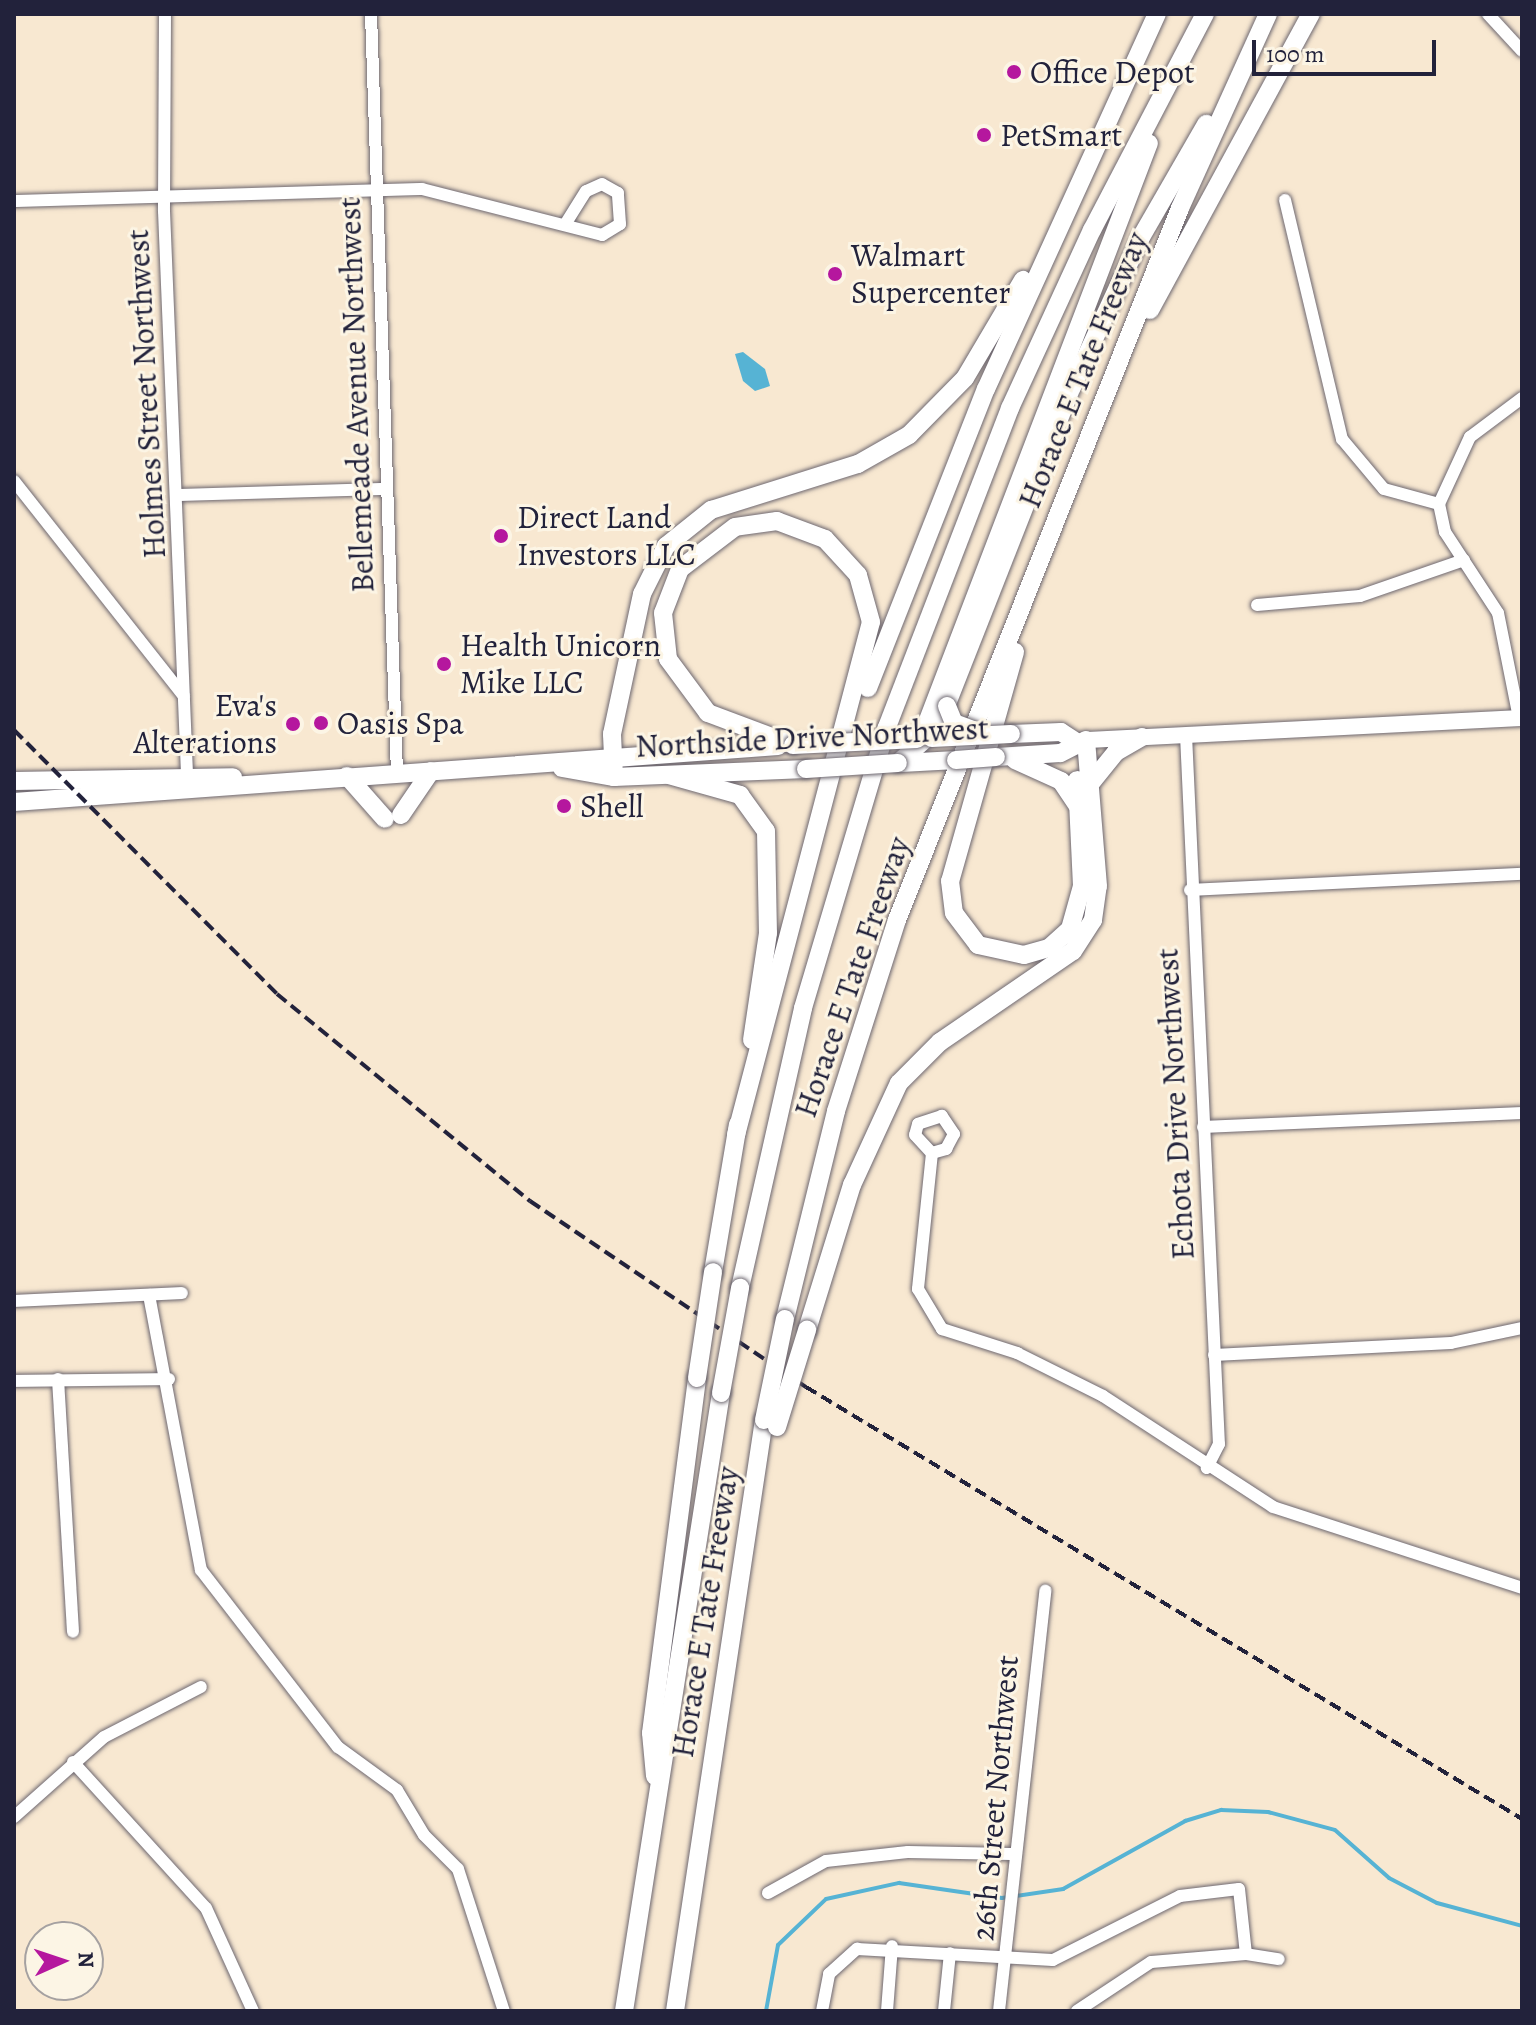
<!DOCTYPE html>
<html>
<head>
<meta charset="utf-8">
<style>
	body { margin:0 }
	#map { position:relative; width:1536px; height:2025px; overflow:hidden; background:#f8e8d1; font-family:Alegreya,serif }
	div>[style] { position:absolute }
	.water>* { inset:0; background:#56b3d4 }
	.stream>* { height:4px; margin:-2px; padding:0 2px; transform-origin:2px; border-radius:2px; background:#56b3d4 }
	.roads { filter:drop-shadow(0 0 2px #6d6770) drop-shadow(0 0 2px #6d6770) }
	.minor>* { height:12px; margin:-6px; padding:0 6px; transform-origin:6px; border-radius:6px; background:#fff }
	.major>* { height:16px; margin:-8px; padding:0 8px; transform-origin:8px; border-radius:8px; background:#fff }
	.highway>* { height:18px; margin:-9px; padding:0 9px; transform-origin:9px; border-radius:9px; background:#fff }
	.rail>* { height:4px; margin-top:-2px; transform-origin:0; background:repeating-linear-gradient(90deg,#22223b 0 12px,transparent 0 18px) }
	.bridges { filter:drop-shadow(0 0 2px #6d6770) drop-shadow(0 0 2px #6d6770) }
	.highway-bridge>* { height:18px; margin:-9px; padding:0 9px; transform-origin:9px; border-radius:9px; background:#fff }
	.dots>* { width:22px; height:22px; translate:-50% -50%; box-sizing:border-box; border:4px solid #fcf5e5; border-radius:50% }
	span { translate:-50% -50%; white-space:nowrap; text-align:center; line-height:1.15; -webkit-text-stroke:6px #fcf5e5; paint-order:stroke }
	.poi-label { font-size:32px; color:#22223b }
	.left { translate:0 -50%; text-align:left }
	.right { translate:-100% -50%; text-align:right }
	.street-label { font-size:32px; color:#22223b }
	.frame { position:absolute; inset:0; border:16px solid #22223b; pointer-events:none }
	.north { position:absolute; left:24px; top:1921px; width:80px; height:80px; box-sizing:border-box; background:#fcf5e5; border:2px solid #a5a1a1; border-radius:50%; rotate:87deg; font-size:22px; font-weight:700; line-height:32px; text-align:center; color:#22223b }
	.north::after { content:''; display:block; margin:auto; width:28px; height:36px; background:#b5179e; clip-path:polygon(50% 0,100% 100%,50% 72%,0 100%) }
	.scale { position:absolute; left:1252px; top:40px; width:184px; height:36px; box-sizing:border-box; border:4px solid #22223b; border-top:0; padding-left:10px; font-size:24px; line-height:28px; white-space:nowrap; color:#22223b; -webkit-text-stroke:6px #fcf5e5; paint-order:stroke }
</style>
</head>
<body>
<div id="map">
	<div class="water">
		<i style="clip-path:polygon(743px 352px,765px 369px,770px 386px,755px 391px,743px 381px,735px 354px)"></i>
	</div>
	<div class="stream">
		<i style="left:766px;top:2011px;width:67px;rotate:-79.7deg"></i>
		<i style="left:778px;top:1945px;width:66px;rotate:-43.8deg"></i>
		<i style="left:826px;top:1899px;width:75px;rotate:-12.4deg"></i>
		<i style="left:899px;top:1883px;width:104px;rotate:8.3deg"></i>
		<i style="left:1002px;top:1898px;width:62px;rotate:-8.4deg"></i>
		<i style="left:1063px;top:1889px;width:140px;rotate:-29.1deg"></i>
		<i style="left:1185px;top:1821px;width:38px;rotate:-17deg"></i>
		<i style="left:1221px;top:1810px;width:47px;rotate:2.4deg"></i>
		<i style="left:1268px;top:1812px;width:69px;rotate:15deg"></i>
		<i style="left:1335px;top:1830px;width:72px;rotate:41.6deg"></i>
		<i style="left:1389px;top:1878px;width:54px;rotate:27.5deg"></i>
		<i style="left:1437px;top:1903px;width:88px;rotate:15.1deg"></i>
	</div>
	<div class="roads">
		<div class="minor">
			<i style="left:165px;top:14px;width:197px;rotate:90.3deg"></i>
			<i style="left:164px;top:211px;width:562px;rotate:87.66deg"></i>
			<i style="left:371px;top:14px;width:759px;rotate:88.04deg"></i>
			<i style="left:1488px;top:14px;width:50px;rotate:47.4deg"></i>
			<i style="left:1285px;top:200px;width:246px;rotate:76.6deg"></i>
			<i style="left:1342px;top:439px;width:65px;rotate:50deg"></i>
			<i style="left:1384px;top:489px;width:57px;rotate:15.3deg"></i>
			<i style="left:14px;top:201px;width:408px;rotate:-1.7deg"></i>
			<i style="left:422px;top:189px;width:186px;rotate:14.3deg"></i>
			<i style="left:602px;top:235px;width:21px;rotate:-31deg"></i>
			<i style="left:620px;top:224px;width:31px;rotate:-94deg"></i>
			<i style="left:618px;top:193px;width:18px;rotate:-151deg"></i>
			<i style="left:602px;top:184px;width:17px;rotate:156deg"></i>
			<i style="left:586px;top:191px;width:40px;rotate:122deg"></i>
			<i style="left:14px;top:481px;width:274px;rotate:51.7deg"></i>
			<i style="left:177px;top:495px;width:206px;rotate:-1.7deg"></i>
			<i style="left:1257px;top:605px;width:103px;rotate:-5deg"></i>
			<i style="left:1360px;top:596px;width:110px;rotate:-19.1deg"></i>
			<i style="left:1519px;top:718px;width:107px;rotate:-101.3deg"></i>
			<i style="left:1498px;top:613px;width:97px;rotate:-123.2deg"></i>
			<i style="left:1445px;top:532px;width:29px;rotate:-102deg"></i>
			<i style="left:1439px;top:504px;width:74px;rotate:-65.2deg"></i>
			<i style="left:1470px;top:437px;width:65px;rotate:-36.9deg"></i>
			<i style="left:1186px;top:735px;width:710px;rotate:87.34deg"></i>
			<i style="left:1219px;top:1444px;width:27px;rotate:117deg"></i>
			<i style="left:1190px;top:890px;width:332px;rotate:-2.8deg"></i>
			<i style="left:1203px;top:1127px;width:319px;rotate:-2.5deg"></i>
			<i style="left:932px;top:1153px;width:15px;rotate:-16deg"></i>
			<i style="left:946px;top:1149px;width:17px;rotate:-62deg"></i>
			<i style="left:954px;top:1134px;width:22px;rotate:-124deg"></i>
			<i style="left:942px;top:1116px;width:25px;rotate:162deg"></i>
			<i style="left:918px;top:1124px;width:11px;rotate:105deg"></i>
			<i style="left:915px;top:1135px;width:25px;rotate:47deg"></i>
			<i style="left:932px;top:1153px;width:137px;rotate:95.9deg"></i>
			<i style="left:918px;top:1289px;width:47px;rotate:59deg"></i>
			<i style="left:942px;top:1329px;width:79px;rotate:17.7deg"></i>
			<i style="left:1017px;top:1353px;width:96px;rotate:26.6deg"></i>
			<i style="left:1103px;top:1396px;width:203px;rotate:33.1deg"></i>
			<i style="left:1273px;top:1507px;width:262px;rotate:18deg"></i>
			<i style="left:149px;top:1295px;width:280px;rotate:79.3deg"></i>
			<i style="left:201px;top:1570px;width:224px;rotate:52.3deg"></i>
			<i style="left:338px;top:1747px;width:73px;rotate:36.1deg"></i>
			<i style="left:397px;top:1790px;width:52px;rotate:59deg"></i>
			<i style="left:424px;top:1835px;width:48px;rotate:45deg"></i>
			<i style="left:458px;top:1869px;width:149px;rotate:72.1deg"></i>
			<i style="left:14px;top:1301px;width:168px;rotate:-2.7deg"></i>
			<i style="left:1214px;top:1355px;width:237px;rotate:-2.9deg"></i>
			<i style="left:1451px;top:1343px;width:73px;rotate:-11.9deg"></i>
			<i style="left:58px;top:1379px;width:253px;rotate:86.6deg"></i>
			<i style="left:14px;top:1381px;width:155px;rotate:-0.7deg"></i>
			<i style="left:73px;top:1762px;width:197px;rotate:47.7deg"></i>
			<i style="left:206px;top:1908px;width:113px;rotate:65.5deg"></i>
			<i style="left:14px;top:1817px;width:120px;rotate:-41.6deg"></i>
			<i style="left:104px;top:1737px;width:109px;rotate:-27.3deg"></i>
			<i style="left:768px;top:1893px;width:66px;rotate:-28.9deg"></i>
			<i style="left:826px;top:1861px;width:82px;rotate:-6.3deg"></i>
			<i style="left:908px;top:1852px;width:103px;rotate:1.1deg"></i>
			<i style="left:1246px;top:1954px;width:33px;rotate:9deg"></i>
			<i style="left:822px;top:2011px;width:38px;rotate:-79deg"></i>
			<i style="left:829px;top:1974px;width:38px;rotate:-42deg"></i>
			<i style="left:857px;top:1949px;width:196px;rotate:3.2deg"></i>
			<i style="left:1053px;top:1960px;width:142px;rotate:-26.7deg"></i>
			<i style="left:1180px;top:1896px;width:59px;rotate:-6.8deg"></i>
			<i style="left:1239px;top:1889px;width:65px;rotate:83.9deg"></i>
			<i style="left:1246px;top:1954px;width:95px;rotate:175.2deg"></i>
			<i style="left:1151px;top:1962px;width:89px;rotate:146.5deg"></i>
			<i style="left:887px;top:2011px;width:65px;rotate:-85.6deg"></i>
			<i style="left:944px;top:2011px;width:58px;rotate:-84.1deg"></i>
			<i style="left:999px;top:2011px;width:423px;rotate:-83.7deg"></i>
		</div>
		<div class="major">
			<i style="left:1086px;top:740px;width:437px;rotate:-2.9deg"></i>
		</div>
		<div class="highway">
			<i style="left:1150px;top:310px;width:337px;rotate:-61.5deg"></i>
			<i style="left:1015px;top:652px;width:238px;rotate:105.8deg"></i>
			<i style="left:950px;top:881px;width:32px;rotate:83deg"></i>
			<i style="left:954px;top:913px;width:40px;rotate:53deg"></i>
			<i style="left:978px;top:945px;width:47px;rotate:12.3deg"></i>
			<i style="left:1024px;top:955px;width:26px;rotate:-16deg"></i>
			<i style="left:1049px;top:948px;width:28px;rotate:-42deg"></i>
			<i style="left:1070px;top:929px;width:45px;rotate:-74.4deg"></i>
			<i style="left:1082px;top:886px;width:106px;rotate:-92.7deg"></i>
			<i style="left:868px;top:688px;width:321px;rotate:-68.5deg"></i>
			<i style="left:986px;top:389px;width:412px;rotate:-65.5deg"></i>
			<i style="left:925px;top:728px;width:626px;rotate:-69.05deg"></i>
			<i style="left:1011px;top:734px;width:50px;rotate:-2.3deg"></i>
			<i style="left:1061px;top:732px;width:17px;rotate:33deg"></i>
			<i style="left:1015px;top:760px;width:51px;rotate:24.5deg"></i>
			<i style="left:1061px;top:781px;width:30px;rotate:56deg"></i>
			<i style="left:898px;top:763px;width:52px;rotate:-41.1deg"></i>
			<i style="left:937px;top:729px;width:368px;rotate:-68.5deg"></i>
			<i style="left:1072px;top:387px;width:163px;rotate:-65.3deg"></i>
			<i style="left:1140px;top:239px;width:133px;rotate:-60.1deg"></i>
			<i style="left:901px;top:763px;width:55px;rotate:-3.1deg"></i>
			<i style="left:562px;top:768px;width:53px;rotate:9.8deg"></i>
			<i style="left:614px;top:777px;width:192px;rotate:-2.4deg"></i>
			<i style="left:669px;top:775px;width:74px;rotate:15.7deg"></i>
			<i style="left:740px;top:795px;width:44px;rotate:54.2deg"></i>
			<i style="left:766px;top:831px;width:102px;rotate:88.9deg"></i>
			<i style="left:768px;top:933px;width:108px;rotate:98.5deg"></i>
			<i style="left:347px;top:776px;width:57px;rotate:48.5deg"></i>
			<i style="left:614px;top:777px;width:43px;rotate:-92.7deg"></i>
			<i style="left:612px;top:734px;width:143px;rotate:-77.9deg"></i>
			<i style="left:642px;top:594px;width:54px;rotate:-63.4deg"></i>
			<i style="left:666px;top:546px;width:58px;rotate:-38.7deg"></i>
			<i style="left:711px;top:510px;width:154px;rotate:-17.4deg"></i>
			<i style="left:858px;top:464px;width:59px;rotate:-29.6deg"></i>
			<i style="left:909px;top:435px;width:80px;rotate:-45.5deg"></i>
			<i style="left:965px;top:378px;width:114px;rotate:-59.4deg"></i>
			<i style="left:14px;top:781px;width:219px;rotate:-1deg"></i>
			<i style="left:1090px;top:784px;width:41px;rotate:-50.9deg"></i>
			<i style="left:1116px;top:752px;width:30px;rotate:-30deg"></i>
			<i style="left:14px;top:802px;width:766px;rotate:-4.19deg"></i>
			<i style="left:401px;top:815px;width:53px;rotate:-55.7deg"></i>
			<i style="left:736px;top:1135px;width:530px;rotate:-75.26deg"></i>
			<i style="left:871px;top:622px;width:49px;rotate:-105.5deg"></i>
			<i style="left:858px;top:575px;width:49px;rotate:-132.5deg"></i>
			<i style="left:825px;top:539px;width:51px;rotate:-159.4deg"></i>
			<i style="left:777px;top:521px;width:42px;rotate:171.9deg"></i>
			<i style="left:735px;top:527px;width:69px;rotate:142.6deg"></i>
			<i style="left:680px;top:569px;width:47px;rotate:111.1deg"></i>
			<i style="left:663px;top:613px;width:46px;rotate:83.8deg"></i>
			<i style="left:668px;top:659px;width:67px;rotate:53.5deg"></i>
			<i style="left:708px;top:713px;width:91px;rotate:20.6deg"></i>
			<i style="left:713px;top:1272px;width:150px;rotate:-80.4deg"></i>
			<i style="left:740px;top:1288px;width:287px;rotate:-77.3deg"></i>
			<i style="left:803px;top:1008px;width:293px;rotate:-73.4deg"></i>
			<i style="left:887px;top:727px;width:342px;rotate:-68.9deg"></i>
			<i style="left:1010px;top:408px;width:196px;rotate:-65.3deg"></i>
			<i style="left:1092px;top:230px;width:244px;rotate:-62.4deg"></i>
			<i style="left:785px;top:1319px;width:214px;rotate:-76.2deg"></i>
			<i style="left:836px;top:1111px;width:201px;rotate:-72.3deg"></i>
			<i style="left:897px;top:920px;width:766px;rotate:-68.32deg"></i>
			<i style="left:1180px;top:208px;width:213px;rotate:-65.6deg"></i>
			<i style="left:807px;top:1330px;width:152px;rotate:-72.8deg"></i>
			<i style="left:852px;top:1185px;width:112px;rotate:-65.3deg"></i>
			<i style="left:899px;top:1083px;width:58px;rotate:-45deg"></i>
			<i style="left:940px;top:1042px;width:161px;rotate:-34.4deg"></i>
			<i style="left:1073px;top:951px;width:37px;rotate:-57deg"></i>
			<i style="left:1093px;top:920px;width:34px;rotate:-82deg"></i>
			<i style="left:1098px;top:886px;width:146px;rotate:-94.7deg"></i>
			<i style="left:1086px;top:740px;width:29px;rotate:153deg"></i>
			<i style="left:1060px;top:753px;width:64px;rotate:176.4deg"></i>
			<i style="left:655px;top:1776px;width:43px;rotate:-95.3deg"></i>
			<i style="left:651px;top:1733px;width:358px;rotate:-82.6deg"></i>
			<i style="left:624px;top:2011px;width:626px;rotate:-81.08deg"></i>
			<i style="left:675px;top:2011px;width:598px;rotate:-81.44deg"></i>
		</div>
	</div>
	<div class="rail">
		<i style="left:14px;top:730px;width:373px;rotate:45.1deg"></i>
		<i style="left:277px;top:994px;width:327px;rotate:39.3deg"></i>
		<i style="left:530px;top:1201px;width:333px;rotate:34deg"></i>
		<i style="left:806px;top:1387px;width:836px;rotate:31.1deg"></i>
	</div>
	<div class="bridges">
		<div class="highway-bridge">
			<i style="left:947px;top:706px;width:18px;rotate:68deg"></i>
			<i style="left:954px;top:723px;width:23px;rotate:20deg"></i>
			<i style="left:932px;top:738px;width:79px;rotate:-2.9deg"></i>
			<i style="left:793px;top:745px;width:124px;rotate:-2.8deg"></i>
			<i style="left:956px;top:760px;width:40px;rotate:-4.3deg"></i>
			<i style="left:806px;top:769px;width:92px;rotate:-3.7deg"></i>
			<i style="left:697px;top:1378px;width:107px;rotate:-81.4deg"></i>
			<i style="left:721px;top:1393px;width:107px;rotate:-79.7deg"></i>
			<i style="left:764px;top:1420px;width:103px;rotate:-78.3deg"></i>
			<i style="left:777px;top:1427px;width:102px;rotate:-72.8deg"></i>
		</div>
	</div>
	<div class="dots">
		<i style="left:1014px;top:72px;background:#b5179e"></i>
		<i style="left:984px;top:135px;background:#b5179e"></i>
		<i style="left:835px;top:274px;background:#b5179e"></i>
		<i style="left:501px;top:536px;background:#b5179e"></i>
		<i style="left:444px;top:664px;background:#b5179e"></i>
		<i style="left:321px;top:723px;background:#b5179e"></i>
		<i style="left:293px;top:724px;background:#b5179e"></i>
		<i style="left:564px;top:806px;background:#b5179e"></i>
	</div>
	<div class="poi-label">
		<span class="left" style="left:1030px;top:72px">Office Depot</span>
		<span class="left" style="left:1000px;top:135px">PetSmart</span>
		<span class="left" style="left:851px;top:274px">Walmart<br>Supercenter</span>
		<span class="left" style="left:517px;top:536px">Direct Land<br>Investors LLC</span>
		<span class="left" style="left:460px;top:664px">Health Unicorn<br>Mike LLC</span>
		<span class="right" style="left:277px;top:724px">Eva's<br>Alterations</span>
		<span class="left" style="left:337px;top:723px">Oasis Spa</span>
		<span class="left" style="left:580px;top:806px">Shell</span>
	</div>
	<div class="street-label">
		<span style="left:1083px;top:370px;rotate:-68deg">Horace E Tate Freeway</span>
		<span style="left:146px;top:394px;rotate:-93deg">Holmes Street Northwest</span>
		<span style="left:356px;top:395px;rotate:-92deg">Bellemeade Avenue Northwest</span>
		<span style="left:812px;top:737px;rotate:-3deg">Northside Drive Northwest</span>
		<span style="left:852px;top:977px;rotate:-71deg">Horace E Tate Freeway</span>
		<span style="left:1175px;top:1104px;rotate:-93deg">Echota Drive Northwest</span>
		<span style="left:705px;top:1612px;rotate:-81deg">Horace E Tate Freeway</span>
		<span style="left:995px;top:1798px;rotate:-85deg">26th Street Northwest</span>
	</div>
	<div class="frame"></div>
	<div class="north">N</div>
	<div class="scale">100 m</div>
</div>
</body>
</html>
